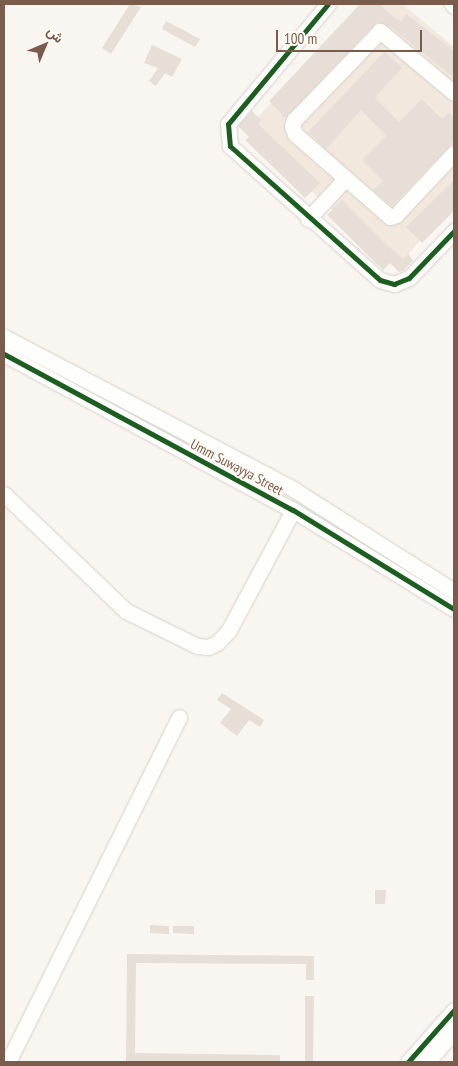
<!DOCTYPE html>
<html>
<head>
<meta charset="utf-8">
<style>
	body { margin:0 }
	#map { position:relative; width:458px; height:1066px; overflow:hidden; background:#f9f5f0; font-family:"PT Sans Narrow",Vazirmatn,sans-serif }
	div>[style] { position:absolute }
	.residential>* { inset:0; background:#f2e8de }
	.building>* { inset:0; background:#e6ded7 }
	.roads { filter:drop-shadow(0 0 1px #d7d1cb) drop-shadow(0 0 1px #d7d1cb) }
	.minor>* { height:15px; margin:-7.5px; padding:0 7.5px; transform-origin:7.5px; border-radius:7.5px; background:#fefefd }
	.cycleway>* { height:5px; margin:-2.5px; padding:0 2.5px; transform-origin:2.5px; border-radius:2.5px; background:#1b5e20 }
	span { translate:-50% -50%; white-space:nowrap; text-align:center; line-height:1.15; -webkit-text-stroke:4px #fffaf3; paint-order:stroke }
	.street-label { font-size:14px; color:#7a5c4d }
	.frame { position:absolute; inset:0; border:5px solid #7a5c4d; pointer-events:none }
	.north { position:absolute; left:20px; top:20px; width:50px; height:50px; -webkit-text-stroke:4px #fffaf3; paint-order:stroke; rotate:45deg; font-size:14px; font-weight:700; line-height:20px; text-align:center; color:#7a5c4d }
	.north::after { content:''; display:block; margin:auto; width:18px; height:22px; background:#7a5c4d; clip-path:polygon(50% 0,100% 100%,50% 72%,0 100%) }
	.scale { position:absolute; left:276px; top:30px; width:146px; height:22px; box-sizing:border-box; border:2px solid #7a5c4d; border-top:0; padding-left:6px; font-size:15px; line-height:18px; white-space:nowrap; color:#7a5c4d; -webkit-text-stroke:4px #fffaf3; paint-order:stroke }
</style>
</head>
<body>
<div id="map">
	<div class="residential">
		<i style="clip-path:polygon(362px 4px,402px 4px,454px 47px,454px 201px,397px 267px,244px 132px)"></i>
	</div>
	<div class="building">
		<i style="clip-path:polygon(130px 4px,141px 7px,111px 54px,102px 48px)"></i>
		<i style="clip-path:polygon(360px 4px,378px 4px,401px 22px,406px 14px,431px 33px,454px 51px,454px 78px,391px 27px,377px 22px,285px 118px,269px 101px)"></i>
		<i style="clip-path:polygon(166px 21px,200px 39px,195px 47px,162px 29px)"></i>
		<i style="clip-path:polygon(152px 45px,182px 59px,172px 77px,165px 73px,156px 86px,149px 81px,158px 68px,144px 63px)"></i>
		<i style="clip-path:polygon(385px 51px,402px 68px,375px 97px,399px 122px,422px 99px,442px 119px,449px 112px,454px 117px,454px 141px,392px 206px,373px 190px,383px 181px,362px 160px,386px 136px,361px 110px,326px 149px,308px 132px)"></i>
		<i style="clip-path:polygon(252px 111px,261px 120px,258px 124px,320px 183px,305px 198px,245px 140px,249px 137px,238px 126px)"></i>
		<i style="clip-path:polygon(454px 180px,454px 211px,422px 243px,406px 227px)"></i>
		<i style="clip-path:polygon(342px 200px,389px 247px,403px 259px,408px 254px,413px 260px,404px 270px,399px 272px,390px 263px,383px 270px,327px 215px)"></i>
		<i style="clip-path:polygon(222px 693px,264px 720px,260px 727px,249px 720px,237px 736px,220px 723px,231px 709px,217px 700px)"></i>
		<i style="clip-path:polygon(375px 890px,386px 890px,385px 904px,375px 904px)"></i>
		<i style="clip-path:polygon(150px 925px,169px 926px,169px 934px,150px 933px)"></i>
		<i style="clip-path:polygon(173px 926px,194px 926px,194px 934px,173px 933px)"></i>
		<i style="clip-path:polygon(127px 954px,314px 956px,314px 980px,306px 980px,306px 964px,136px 963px,135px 1053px,280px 1055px,280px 1062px,126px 1062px)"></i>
		<i style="clip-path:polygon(305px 996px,314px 996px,313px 1062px,305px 1062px)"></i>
	</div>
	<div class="roads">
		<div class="minor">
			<i style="left:328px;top:4px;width:156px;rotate:129.8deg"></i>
			<i style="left:228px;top:124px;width:22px;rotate:85deg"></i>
			<i style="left:230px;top:146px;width:201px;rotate:41.8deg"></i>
			<i style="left:380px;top:280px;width:15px;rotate:16deg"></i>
			<i style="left:394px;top:284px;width:16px;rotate:-22deg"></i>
			<i style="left:409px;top:278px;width:65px;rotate:-46.2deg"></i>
			<i style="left:452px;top:4px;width:3px;rotate:45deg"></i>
			<i style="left:454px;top:93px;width:97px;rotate:-140deg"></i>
			<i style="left:380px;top:31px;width:124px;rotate:134deg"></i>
			<i style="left:294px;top:120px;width:6px;rotate:108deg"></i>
			<i style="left:292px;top:126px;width:9px;rotate:69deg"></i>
			<i style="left:295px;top:134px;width:126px;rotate:41.1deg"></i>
			<i style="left:390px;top:217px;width:6px;rotate:-18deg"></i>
			<i style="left:396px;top:215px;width:85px;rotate:-46.9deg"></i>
			<i style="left:308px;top:219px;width:54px;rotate:-47.2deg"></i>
			<i style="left:4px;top:337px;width:327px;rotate:27.7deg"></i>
			<i style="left:293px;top:489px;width:191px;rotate:32.4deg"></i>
			<i style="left:4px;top:354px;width:328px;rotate:28.4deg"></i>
			<i style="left:293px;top:510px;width:189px;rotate:31.6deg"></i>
			<i style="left:4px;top:494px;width:169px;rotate:43.8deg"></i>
			<i style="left:126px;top:611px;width:79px;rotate:26.2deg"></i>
			<i style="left:197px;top:646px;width:11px;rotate:5deg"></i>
			<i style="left:208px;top:647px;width:10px;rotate:-24deg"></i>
			<i style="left:217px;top:643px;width:18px;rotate:-47deg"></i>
			<i style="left:229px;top:630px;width:136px;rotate:-61.9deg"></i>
			<i style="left:8px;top:1062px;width:385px;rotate:-63.6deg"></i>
			<i style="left:408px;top:1062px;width:69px;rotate:-48.5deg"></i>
			<i style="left:427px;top:1062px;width:41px;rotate:-48.9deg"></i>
		</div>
	</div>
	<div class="cycleway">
		<i style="left:328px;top:4px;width:156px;rotate:129.8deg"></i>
		<i style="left:228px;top:124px;width:22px;rotate:85deg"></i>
		<i style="left:230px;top:146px;width:201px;rotate:41.8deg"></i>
		<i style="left:380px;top:280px;width:15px;rotate:16deg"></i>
		<i style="left:394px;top:284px;width:16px;rotate:-22deg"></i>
		<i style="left:409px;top:278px;width:65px;rotate:-46.2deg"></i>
		<i style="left:4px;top:354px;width:328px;rotate:28.4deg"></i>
		<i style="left:293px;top:510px;width:189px;rotate:31.6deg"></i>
		<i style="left:408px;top:1062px;width:69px;rotate:-48.5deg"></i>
	</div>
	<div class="street-label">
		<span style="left:237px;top:467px;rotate:28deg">Umm Suwayya Street</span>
	</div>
	<div class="frame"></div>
	<div class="north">ش</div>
	<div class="scale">100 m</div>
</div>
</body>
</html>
